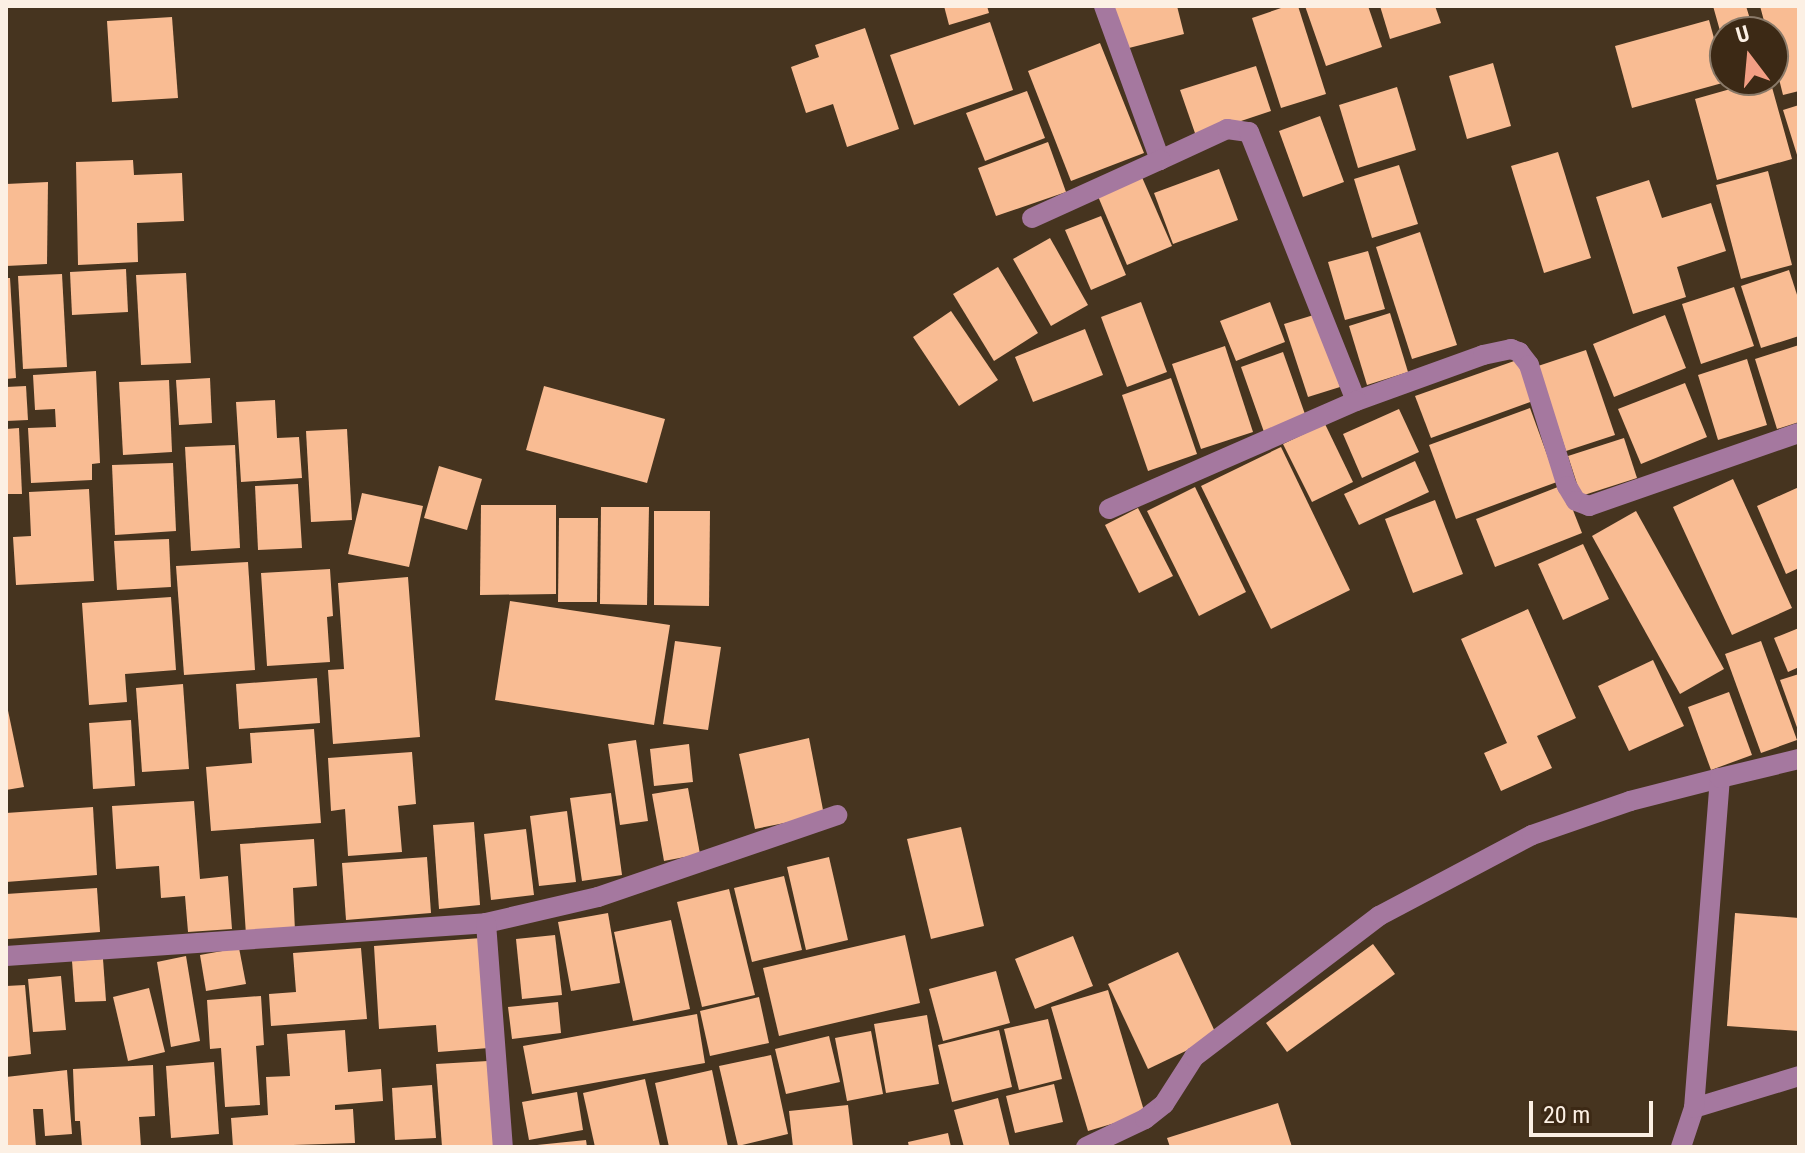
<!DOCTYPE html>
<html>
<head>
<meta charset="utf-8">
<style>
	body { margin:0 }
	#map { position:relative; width:1805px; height:1153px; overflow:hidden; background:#46341f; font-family:"Roboto Condensed",sans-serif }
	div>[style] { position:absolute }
	.building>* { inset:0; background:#f9bc93 }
	.minor>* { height:20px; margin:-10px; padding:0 10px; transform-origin:10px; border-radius:10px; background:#a5789f }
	span { translate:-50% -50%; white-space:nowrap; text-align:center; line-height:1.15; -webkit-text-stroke:8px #3c2915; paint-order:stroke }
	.frame { position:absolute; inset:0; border:8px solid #fcf0e4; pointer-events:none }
	.north { position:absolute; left:1709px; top:16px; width:80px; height:80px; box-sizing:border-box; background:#3c2915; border:2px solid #897968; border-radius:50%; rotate:344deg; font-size:22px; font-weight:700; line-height:32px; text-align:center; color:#fcf0e4 }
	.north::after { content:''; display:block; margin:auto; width:28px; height:36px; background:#f39f84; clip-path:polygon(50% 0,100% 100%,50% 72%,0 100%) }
	.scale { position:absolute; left:1529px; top:1101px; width:124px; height:36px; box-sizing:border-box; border:4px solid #fcf0e4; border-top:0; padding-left:10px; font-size:24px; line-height:28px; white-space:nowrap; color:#fcf0e4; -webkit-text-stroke:6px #3c2915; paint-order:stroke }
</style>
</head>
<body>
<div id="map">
	<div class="building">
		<i style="clip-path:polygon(944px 6px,987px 6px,989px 13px,949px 25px)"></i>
		<i style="clip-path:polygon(1109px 6px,1177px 6px,1184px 34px,1121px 50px)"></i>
		<i style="clip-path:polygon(1287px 6px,1298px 6px,1326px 94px,1281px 108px,1252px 18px)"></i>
		<i style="clip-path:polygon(1305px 6px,1368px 6px,1382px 47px,1326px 66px)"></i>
		<i style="clip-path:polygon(1380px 6px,1435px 6px,1441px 23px,1390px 39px)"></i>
		<i style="clip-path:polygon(1713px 6px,1746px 6px,1754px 32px,1725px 32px,1724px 45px)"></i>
		<i style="clip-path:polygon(1760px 6px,1799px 6px,1799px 91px,1783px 95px,1773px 55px,1773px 32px,1767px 32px)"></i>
		<i style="clip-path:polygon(172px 17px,178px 98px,112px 102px,107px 21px)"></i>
		<i style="clip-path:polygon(1709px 20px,1726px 82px,1632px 108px,1615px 46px)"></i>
		<i style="clip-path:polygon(990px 22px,1013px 90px,914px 125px,890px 55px)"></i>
		<i style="clip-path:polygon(865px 28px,899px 129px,847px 147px,833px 104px,806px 113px,791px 67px,819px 57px,815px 45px)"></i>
		<i style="clip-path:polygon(1100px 43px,1144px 153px,1071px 181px,1028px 71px)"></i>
		<i style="clip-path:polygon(1493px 63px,1511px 126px,1467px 139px,1449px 76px)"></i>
		<i style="clip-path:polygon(1256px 66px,1271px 111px,1196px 136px,1180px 90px)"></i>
		<i style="clip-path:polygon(1731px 80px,1770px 80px,1792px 159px,1717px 180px,1695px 99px,1734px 88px)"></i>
		<i style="clip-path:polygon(1397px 87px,1416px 150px,1358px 168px,1339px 105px)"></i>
		<i style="clip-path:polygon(1027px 91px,1045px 138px,985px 161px,966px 113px)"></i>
		<i style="clip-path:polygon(1799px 105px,1799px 158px,1798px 158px,1783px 110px)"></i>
		<i style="clip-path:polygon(1320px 116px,1344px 182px,1303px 197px,1279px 131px)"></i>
		<i style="clip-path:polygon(1048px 142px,1066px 192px,996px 216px,978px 168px)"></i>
		<i style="clip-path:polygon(1558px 152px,1591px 258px,1544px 273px,1511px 166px)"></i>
		<i style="clip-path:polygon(133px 160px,134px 175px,182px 173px,184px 221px,137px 223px,138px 262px,78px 265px,76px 162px)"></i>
		<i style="clip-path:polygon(1399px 165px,1418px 224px,1372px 238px,1354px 179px)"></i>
		<i style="clip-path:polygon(1219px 169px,1238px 220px,1173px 244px,1154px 193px)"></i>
		<i style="clip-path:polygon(1768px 171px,1792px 265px,1741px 279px,1716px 185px)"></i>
		<i style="clip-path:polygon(1141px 175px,1172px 246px,1127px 265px,1097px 194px)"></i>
		<i style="clip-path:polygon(1649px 180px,1662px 218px,1711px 203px,1726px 251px,1677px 267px,1686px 297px,1633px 314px,1596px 197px)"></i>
		<i style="clip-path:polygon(48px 182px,47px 264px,6px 266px,6px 184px)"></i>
		<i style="clip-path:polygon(1101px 216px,1126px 275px,1091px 290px,1065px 230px)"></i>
		<i style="clip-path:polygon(1420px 232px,1457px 345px,1412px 359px,1376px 247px)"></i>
		<i style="clip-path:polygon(1050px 238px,1088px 305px,1051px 326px,1013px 259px)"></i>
		<i style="clip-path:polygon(1368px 251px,1385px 309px,1345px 320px,1328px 262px)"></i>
		<i style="clip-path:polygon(998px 267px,1038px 333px,994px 361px,953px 294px)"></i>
		<i style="clip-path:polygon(126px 269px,128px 312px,72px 315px,70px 272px)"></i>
		<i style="clip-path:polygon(1789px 270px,1799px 301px,1799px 336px,1761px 348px,1741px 286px)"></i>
		<i style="clip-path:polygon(186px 273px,191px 363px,141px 365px,136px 275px)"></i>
		<i style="clip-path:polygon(62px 274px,67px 367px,23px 369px,18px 276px)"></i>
		<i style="clip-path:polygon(6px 278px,10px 278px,16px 378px,6px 379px)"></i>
		<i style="clip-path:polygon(1734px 287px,1754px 346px,1701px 364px,1682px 304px)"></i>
		<i style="clip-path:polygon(1141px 302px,1167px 372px,1127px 387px,1101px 317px)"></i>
		<i style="clip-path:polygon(1270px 302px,1285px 342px,1236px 361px,1220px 321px)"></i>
		<i style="clip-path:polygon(951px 311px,998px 380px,959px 406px,913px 337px)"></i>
		<i style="clip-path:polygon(1390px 313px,1408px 372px,1367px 385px,1349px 326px)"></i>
		<i style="clip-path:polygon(1317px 314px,1340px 387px,1308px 397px,1284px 324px)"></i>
		<i style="clip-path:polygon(1665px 315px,1686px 368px,1614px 397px,1593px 344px)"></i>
		<i style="clip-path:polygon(1085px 329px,1103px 375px,1033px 402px,1015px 357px)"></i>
		<i style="clip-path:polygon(1799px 345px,1799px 422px,1777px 429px,1755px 359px)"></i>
		<i style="clip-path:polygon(1225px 346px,1253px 432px,1201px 449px,1172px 364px)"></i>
		<i style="clip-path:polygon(1586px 350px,1615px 435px,1566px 451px,1538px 366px)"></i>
		<i style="clip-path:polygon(1283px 352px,1306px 417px,1264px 432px,1241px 367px)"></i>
		<i style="clip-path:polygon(1747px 359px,1767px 425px,1718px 440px,1698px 375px)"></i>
		<i style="clip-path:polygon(1517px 360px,1533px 401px,1431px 438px,1415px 396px)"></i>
		<i style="clip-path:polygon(96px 371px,100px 463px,92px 464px,92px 480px,31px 483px,28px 428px,56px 427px,55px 409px,35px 410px,33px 375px)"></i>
		<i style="clip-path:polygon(210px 378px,212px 423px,179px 425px,176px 380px)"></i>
		<i style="clip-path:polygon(1171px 378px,1197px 454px,1148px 471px,1122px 395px)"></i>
		<i style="clip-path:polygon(169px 380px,172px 452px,123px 455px,119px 382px)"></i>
		<i style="clip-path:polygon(1685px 383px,1707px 437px,1641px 464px,1618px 409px)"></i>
		<i style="clip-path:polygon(26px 386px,28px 420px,6px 421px,6px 387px)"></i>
		<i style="clip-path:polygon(544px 386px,665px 419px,647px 483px,526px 450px)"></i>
		<i style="clip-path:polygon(275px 400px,277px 438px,299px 437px,302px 478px,241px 482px,236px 402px)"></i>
		<i style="clip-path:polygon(1530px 408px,1557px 482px,1456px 519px,1429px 445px)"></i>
		<i style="clip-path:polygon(1399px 409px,1419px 452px,1362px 478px,1343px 434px)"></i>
		<i style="clip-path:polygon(1325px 424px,1353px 482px,1312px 502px,1283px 444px)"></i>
		<i style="clip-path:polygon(19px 428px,22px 494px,6px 494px,6px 429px)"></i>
		<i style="clip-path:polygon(347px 429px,352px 520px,311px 522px,306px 431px)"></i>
		<i style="clip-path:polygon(1624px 438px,1637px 478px,1581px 496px,1568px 456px)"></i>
		<i style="clip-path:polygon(235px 445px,240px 548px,191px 551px,185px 447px)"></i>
		<i style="clip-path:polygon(1281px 447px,1350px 590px,1271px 629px,1201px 486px)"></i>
		<i style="clip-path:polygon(1415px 461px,1429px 492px,1359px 525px,1344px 494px)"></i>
		<i style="clip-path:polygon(173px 463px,176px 531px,115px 535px,112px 465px)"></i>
		<i style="clip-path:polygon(439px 466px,482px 479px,467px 530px,424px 518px)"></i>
		<i style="clip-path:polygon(1733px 479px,1792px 608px,1732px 635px,1673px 507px)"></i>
		<i style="clip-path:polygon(298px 484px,302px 548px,258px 550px,255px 486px)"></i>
		<i style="clip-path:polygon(1563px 485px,1582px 533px,1495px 567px,1476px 519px)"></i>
		<i style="clip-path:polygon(1195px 487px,1246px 592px,1199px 616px,1147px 511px)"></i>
		<i style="clip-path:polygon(1799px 487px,1799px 568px,1786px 574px,1757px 506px)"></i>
		<i style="clip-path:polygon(89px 489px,94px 581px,16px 585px,13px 537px,31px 536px,29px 492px)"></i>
		<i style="clip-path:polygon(362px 493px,423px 506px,409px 567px,348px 554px)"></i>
		<i style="clip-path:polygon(1435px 500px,1463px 574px,1413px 593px,1385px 519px)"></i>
		<i style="clip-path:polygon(481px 505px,556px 505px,556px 594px,480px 595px)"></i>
		<i style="clip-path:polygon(601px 507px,649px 507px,647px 605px,600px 604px)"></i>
		<i style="clip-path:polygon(1138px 508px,1173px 576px,1139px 593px,1105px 525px)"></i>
		<i style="clip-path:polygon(654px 511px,710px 511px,709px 606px,654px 605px)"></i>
		<i style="clip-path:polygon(1636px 511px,1724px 669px,1680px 694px,1592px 536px)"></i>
		<i style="clip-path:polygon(559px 518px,598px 518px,597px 602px,558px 602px)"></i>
		<i style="clip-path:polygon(169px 539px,171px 587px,117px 590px,114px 541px)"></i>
		<i style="clip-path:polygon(1583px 544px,1609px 599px,1563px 620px,1538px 564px)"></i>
		<i style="clip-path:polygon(248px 562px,255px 670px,184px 675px,176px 566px)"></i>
		<i style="clip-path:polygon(330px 569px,333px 616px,327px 617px,330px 662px,267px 666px,261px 573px)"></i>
		<i style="clip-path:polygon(408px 577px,420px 737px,333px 744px,328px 670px,344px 669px,338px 583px)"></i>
		<i style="clip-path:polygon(171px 597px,176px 670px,125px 674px,127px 702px,89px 705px,82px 603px)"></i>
		<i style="clip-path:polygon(510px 601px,670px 625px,654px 725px,495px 700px)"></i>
		<i style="clip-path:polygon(1528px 609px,1576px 718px,1537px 736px,1552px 768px,1501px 791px,1484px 753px,1507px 743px,1461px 639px)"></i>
		<i style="clip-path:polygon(1799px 628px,1799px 667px,1788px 672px,1774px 638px)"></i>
		<i style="clip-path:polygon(675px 641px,721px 647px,708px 730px,663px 724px)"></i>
		<i style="clip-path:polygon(1761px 641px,1797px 740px,1761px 753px,1725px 654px)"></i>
		<i style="clip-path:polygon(1653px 660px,1684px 726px,1629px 751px,1598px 686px)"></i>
		<i style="clip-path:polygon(1799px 674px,1799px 733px,1780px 680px)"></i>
		<i style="clip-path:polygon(317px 678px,320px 723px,239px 729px,236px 684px)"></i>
		<i style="clip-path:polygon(183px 684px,189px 769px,142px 772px,136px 688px)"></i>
		<i style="clip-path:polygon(1729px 692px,1752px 755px,1711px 770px,1688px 707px)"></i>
		<i style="clip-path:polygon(6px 701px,24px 787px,6px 790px)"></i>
		<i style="clip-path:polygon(131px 720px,135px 786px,93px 789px,89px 723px)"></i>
		<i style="clip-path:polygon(314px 729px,321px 823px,211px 831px,206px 767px,252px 763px,250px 733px)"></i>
		<i style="clip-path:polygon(809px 738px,824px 815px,755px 829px,739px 754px)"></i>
		<i style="clip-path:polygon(636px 740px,648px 821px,620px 825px,608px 744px)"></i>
		<i style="clip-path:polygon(689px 744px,693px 782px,654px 786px,650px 749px)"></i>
		<i style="clip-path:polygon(412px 752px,416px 804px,398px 806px,402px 852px,348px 856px,345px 809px,331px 811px,328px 758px)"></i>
		<i style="clip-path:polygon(688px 788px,700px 854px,664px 861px,652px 794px)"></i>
		<i style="clip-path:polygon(611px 793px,622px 875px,582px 881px,570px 798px)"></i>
		<i style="clip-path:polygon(194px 801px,200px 879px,228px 876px,232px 929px,188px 932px,185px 896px,161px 898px,159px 866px,116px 869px,112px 806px)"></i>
		<i style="clip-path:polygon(93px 807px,97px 875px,6px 882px,6px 813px)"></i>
		<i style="clip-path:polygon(567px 811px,576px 882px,539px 886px,530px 816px)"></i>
		<i style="clip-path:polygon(474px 822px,480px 905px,439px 909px,433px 825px)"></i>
		<i style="clip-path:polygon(961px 827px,984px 926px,931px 939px,907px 839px)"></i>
		<i style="clip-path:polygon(526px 829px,534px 895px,491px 900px,484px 834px)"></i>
		<i style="clip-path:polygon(314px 839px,317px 886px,293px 888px,295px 931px,246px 935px,240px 844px)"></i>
		<i style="clip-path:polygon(427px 857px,431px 913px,346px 920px,342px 863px)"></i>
		<i style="clip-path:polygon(829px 857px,848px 940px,806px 950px,787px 867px)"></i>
		<i style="clip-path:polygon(784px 876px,802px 950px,752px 962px,734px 888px)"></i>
		<i style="clip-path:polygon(97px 888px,100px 932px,8px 939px,6px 894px)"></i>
		<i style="clip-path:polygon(729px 889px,755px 995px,702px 1007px,677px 902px)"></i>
		<i style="clip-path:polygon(608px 913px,620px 983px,571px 991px,558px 922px)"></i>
		<i style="clip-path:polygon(1735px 913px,1799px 918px,1799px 1031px,1727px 1026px)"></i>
		<i style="clip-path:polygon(671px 920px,690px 1009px,633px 1021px,614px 932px)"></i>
		<i style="clip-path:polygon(555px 935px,562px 995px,522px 999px,516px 939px)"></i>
		<i style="clip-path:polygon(905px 935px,920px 1003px,779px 1036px,763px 968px)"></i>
		<i style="clip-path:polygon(1073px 936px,1093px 986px,1035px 1009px,1015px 959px)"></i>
		<i style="clip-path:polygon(481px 938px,489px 1048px,438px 1052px,436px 1025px,379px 1029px,374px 946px)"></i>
		<i style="clip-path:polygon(1373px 944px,1395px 974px,1287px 1052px,1266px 1023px)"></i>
		<i style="clip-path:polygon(239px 948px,246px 984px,206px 991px,200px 955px)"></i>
		<i style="clip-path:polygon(361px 948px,367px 1019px,271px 1026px,269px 994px,296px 992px,293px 953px)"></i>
		<i style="clip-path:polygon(1178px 952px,1217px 1036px,1148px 1069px,1108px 984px)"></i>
		<i style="clip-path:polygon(186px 956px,200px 1041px,171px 1047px,157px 962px)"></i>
		<i style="clip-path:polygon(103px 959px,106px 1001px,75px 1002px,72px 961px)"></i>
		<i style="clip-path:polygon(996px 971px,1010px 1023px,943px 1041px,929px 989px)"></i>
		<i style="clip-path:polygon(61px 976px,66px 1030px,33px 1032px,28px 979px)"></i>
		<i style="clip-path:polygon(25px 985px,31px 1054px,6px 1057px,6px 986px)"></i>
		<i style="clip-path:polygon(149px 988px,165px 1052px,128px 1061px,113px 997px)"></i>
		<i style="clip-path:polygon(1108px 990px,1145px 1114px,1088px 1131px,1051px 1007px)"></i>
		<i style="clip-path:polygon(261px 996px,264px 1045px,256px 1046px,260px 1105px,225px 1107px,221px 1048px,210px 1049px,207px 1000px)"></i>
		<i style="clip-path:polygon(759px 997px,769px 1043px,710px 1056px,700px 1011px)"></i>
		<i style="clip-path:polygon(558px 1002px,561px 1033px,512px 1039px,508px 1007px)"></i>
		<i style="clip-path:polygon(697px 1014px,705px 1063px,532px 1094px,523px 1046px)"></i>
		<i style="clip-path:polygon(927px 1015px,939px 1084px,886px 1093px,874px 1024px)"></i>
		<i style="clip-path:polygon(1048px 1019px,1062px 1079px,1019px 1090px,1004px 1029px)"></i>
		<i style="clip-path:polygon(345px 1030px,348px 1072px,381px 1069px,383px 1101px,335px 1105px,335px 1110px,353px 1109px,355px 1143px,233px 1147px,231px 1118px,268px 1115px,266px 1077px,290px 1076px,287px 1034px)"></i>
		<i style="clip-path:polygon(999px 1030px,1012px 1087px,952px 1102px,938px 1045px)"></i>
		<i style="clip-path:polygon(871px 1031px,883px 1094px,847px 1101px,835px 1038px)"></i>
		<i style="clip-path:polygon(829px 1036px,840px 1082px,786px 1094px,775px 1049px)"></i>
		<i style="clip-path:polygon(771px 1055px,788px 1134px,738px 1146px,719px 1066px)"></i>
		<i style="clip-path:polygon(488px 1061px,494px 1147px,442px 1147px,436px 1064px)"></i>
		<i style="clip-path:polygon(214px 1062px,219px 1134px,171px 1138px,166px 1066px)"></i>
		<i style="clip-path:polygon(153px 1065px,155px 1116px,139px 1117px,141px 1147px,82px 1147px,80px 1121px,75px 1121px,73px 1069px)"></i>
		<i style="clip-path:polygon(67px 1070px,72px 1134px,45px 1136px,43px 1109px,33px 1109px,36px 1147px,6px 1147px,6px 1077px)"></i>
		<i style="clip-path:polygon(712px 1070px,728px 1147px,669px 1147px,655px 1083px)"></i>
		<i style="clip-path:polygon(645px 1079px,660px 1146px,595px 1147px,583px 1093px)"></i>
		<i style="clip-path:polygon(1054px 1084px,1063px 1122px,1015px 1133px,1006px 1096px)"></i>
		<i style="clip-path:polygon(432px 1085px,436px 1138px,395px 1140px,392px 1088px)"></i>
		<i style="clip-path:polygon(577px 1092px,583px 1130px,529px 1140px,522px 1102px)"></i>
		<i style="clip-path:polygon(998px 1098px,1010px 1147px,964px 1147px,954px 1110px)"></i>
		<i style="clip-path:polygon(1278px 1103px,1292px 1147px,1170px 1147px,1167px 1138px)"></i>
		<i style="clip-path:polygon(848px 1105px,853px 1147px,793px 1147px,789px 1111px)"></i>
		<i style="clip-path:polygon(948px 1133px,951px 1147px,909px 1147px,908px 1142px)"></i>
		<i style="clip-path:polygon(586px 1140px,587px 1147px,537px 1147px,537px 1145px)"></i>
	</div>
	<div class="minor">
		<i style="left:1104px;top:6px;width:164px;rotate:70deg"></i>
		<i style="left:1160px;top:160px;width:74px;rotate:-24.8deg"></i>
		<i style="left:1227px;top:129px;width:22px;rotate:8deg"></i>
		<i style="left:1249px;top:132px;width:289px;rotate:68.3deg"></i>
		<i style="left:1356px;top:401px;width:135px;rotate:-19.9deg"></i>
		<i style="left:1483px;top:355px;width:29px;rotate:-12deg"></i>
		<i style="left:1511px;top:349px;width:9px;rotate:21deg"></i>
		<i style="left:1519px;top:352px;width:16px;rotate:52deg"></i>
		<i style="left:1529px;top:365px;width:127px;rotate:72.6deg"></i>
		<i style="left:1567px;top:486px;width:17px;rotate:59deg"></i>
		<i style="left:1576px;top:501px;width:14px;rotate:21deg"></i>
		<i style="left:1589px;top:506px;width:222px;rotate:-19.2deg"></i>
		<i style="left:1032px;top:218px;width:141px;rotate:-24.4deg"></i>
		<i style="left:1109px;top:509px;width:270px;rotate:-23.6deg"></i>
		<i style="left:486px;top:923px;width:115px;rotate:-13.1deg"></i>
		<i style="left:598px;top:897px;width:253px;rotate:-18.9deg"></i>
		<i style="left:6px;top:956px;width:481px;rotate:-3.9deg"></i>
		<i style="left:486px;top:923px;width:225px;rotate:85.7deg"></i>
		<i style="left:1694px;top:1108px;width:110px;rotate:-16.9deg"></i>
		<i style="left:1086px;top:1147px;width:65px;rotate:-25.4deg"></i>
		<i style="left:1145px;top:1119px;width:24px;rotate:-38deg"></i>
		<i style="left:1164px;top:1104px;width:56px;rotate:-57.4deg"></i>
		<i style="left:1194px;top:1057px;width:233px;rotate:-37.3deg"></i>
		<i style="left:1379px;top:916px;width:173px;rotate:-27.9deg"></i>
		<i style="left:1532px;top:835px;width:104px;rotate:-19.1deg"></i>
		<i style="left:1630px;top:801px;width:93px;rotate:-14.3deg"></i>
		<i style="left:1681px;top:1147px;width:41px;rotate:-71.6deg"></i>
		<i style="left:1694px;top:1108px;width:331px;rotate:-85.5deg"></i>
		<i style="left:1720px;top:778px;width:81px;rotate:-13.5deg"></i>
	</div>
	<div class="frame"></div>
	<div class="north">U</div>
	<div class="scale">20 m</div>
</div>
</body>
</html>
